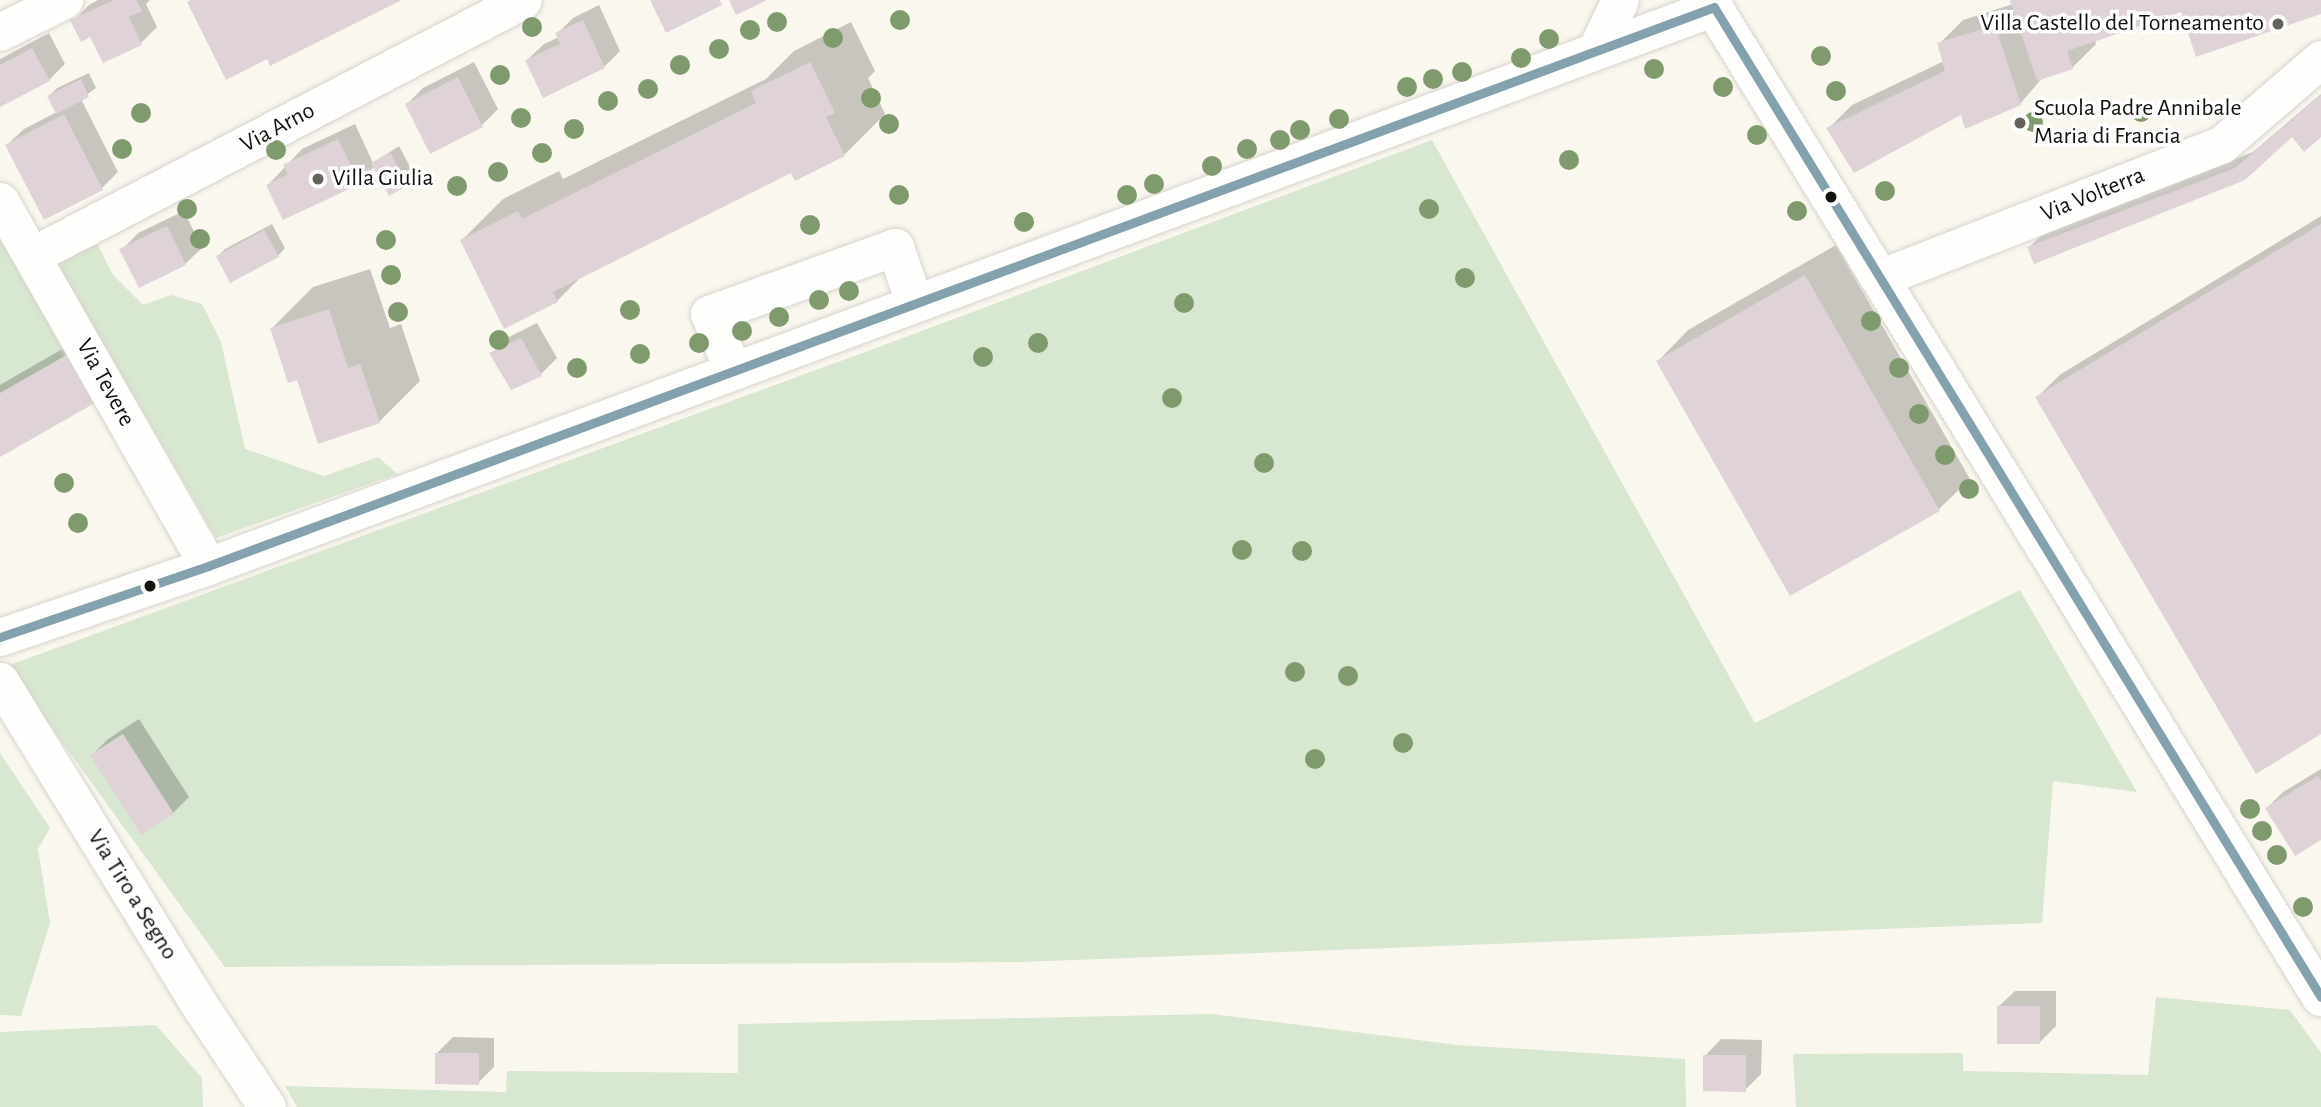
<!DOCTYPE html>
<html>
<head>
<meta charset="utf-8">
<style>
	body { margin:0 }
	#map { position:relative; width:2321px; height:1107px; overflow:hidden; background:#faf7ef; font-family:"Alegreya Sans",sans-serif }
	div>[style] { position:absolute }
	.green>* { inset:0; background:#d8e7cf }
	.shadow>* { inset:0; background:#0003 }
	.building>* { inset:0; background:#dfd3d8 }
	.roads { filter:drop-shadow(0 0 2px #d6d3cc) drop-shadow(0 0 2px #d6d3cc) }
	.minor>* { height:37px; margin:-18.5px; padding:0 18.5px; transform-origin:18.5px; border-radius:18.5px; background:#fefefd }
	.major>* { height:38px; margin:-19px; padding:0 19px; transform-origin:19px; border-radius:19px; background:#fefefd }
	.bus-1>* { height:9px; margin:-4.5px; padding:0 4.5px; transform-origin:4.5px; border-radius:4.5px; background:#84a2ae }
	.trees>* { width:20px; height:20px; margin:-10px; border-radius:50%; background:#7f9a6c }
	.dots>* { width:19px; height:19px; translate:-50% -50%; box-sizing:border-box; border:4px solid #fff; border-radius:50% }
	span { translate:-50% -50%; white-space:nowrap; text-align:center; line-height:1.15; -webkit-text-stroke:7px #fff; paint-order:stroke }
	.poi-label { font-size:24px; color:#14110c }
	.right { translate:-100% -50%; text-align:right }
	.left { translate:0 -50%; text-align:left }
	.street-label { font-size:24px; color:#14110c }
</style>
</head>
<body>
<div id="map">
	<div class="green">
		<i style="clip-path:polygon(1432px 140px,1755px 723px,2020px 590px,2137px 792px,2053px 781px,2042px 923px,1021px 962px,225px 967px,7px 666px,876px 348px)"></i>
		<i style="clip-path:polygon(0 230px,98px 401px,0 457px)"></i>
		<i style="clip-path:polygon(96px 241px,113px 275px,143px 305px,171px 295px,202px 304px,221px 342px,245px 449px,324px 476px,378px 457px,397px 474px,216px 538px,57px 264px)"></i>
		<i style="clip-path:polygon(0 753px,50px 828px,38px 849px,50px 923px,21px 1016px,0 1015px)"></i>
		<i style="clip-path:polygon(2156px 997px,2290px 1010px,2321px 1053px,2321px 1107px,1796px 1107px,1793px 1054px,1963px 1053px,1963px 1071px,2148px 1075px)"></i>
		<i style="clip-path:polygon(1212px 1014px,1457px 1045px,1685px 1059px,1686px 1107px,297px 1107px,285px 1086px,506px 1092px,507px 1071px,738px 1073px,738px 1024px)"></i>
		<i style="clip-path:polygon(156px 1025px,202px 1078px,203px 1107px,0 1107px,0 1032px)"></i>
	</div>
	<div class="shadow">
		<i style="clip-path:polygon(98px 0,150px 0,146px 4px,157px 27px,141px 43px,73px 21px,89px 5px)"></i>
		<i style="clip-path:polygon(2011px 0,2321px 0,2321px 12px,2182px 10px,2095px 40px,2096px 44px,2072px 68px,2043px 77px,2020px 104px,1828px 129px,1852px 105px,1944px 61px,1939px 44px,1963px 20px,2013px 4px)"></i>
		<i style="clip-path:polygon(599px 5px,620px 51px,604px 67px,527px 60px,544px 44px,559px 37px,557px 34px,573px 18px)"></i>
		<i style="clip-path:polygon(851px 22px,875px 71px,868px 78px,885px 114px,844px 155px,792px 171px,583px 275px,557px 301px,462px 240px,503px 199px,559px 171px,563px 179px,766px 79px,794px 51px)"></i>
		<i style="clip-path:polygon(49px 33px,65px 64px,49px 80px,0 105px,0 59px)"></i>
		<i style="clip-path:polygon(474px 62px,498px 109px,482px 125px,431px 152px,407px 104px,423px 88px)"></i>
		<i style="clip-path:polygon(89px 73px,96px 88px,81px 99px,118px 172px,102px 188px,7px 145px,24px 129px,57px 112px,49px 96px,57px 88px)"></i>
		<i style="clip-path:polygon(2321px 94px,2321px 135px,2292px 134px,2244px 178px,2029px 247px,2046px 231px,2253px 152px)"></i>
		<i style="clip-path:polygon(355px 124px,373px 163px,399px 146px,415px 176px,407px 184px,375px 166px,359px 182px,268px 185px,302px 149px)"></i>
		<i style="clip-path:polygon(184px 211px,202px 248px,185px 264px,122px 250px,138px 233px)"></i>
		<i style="clip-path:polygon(2321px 216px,2321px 732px,2037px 397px,2061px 374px)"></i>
		<i style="clip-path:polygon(272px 224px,285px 248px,278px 256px,218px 256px,225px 249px)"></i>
		<i style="clip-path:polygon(1836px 245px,1970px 479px,1939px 509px,1658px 361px,1688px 330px)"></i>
		<i style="clip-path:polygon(370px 269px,390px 328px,401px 324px,420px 381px,379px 422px,272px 328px,313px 287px)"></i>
		<i style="clip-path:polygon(537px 323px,557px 358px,541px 374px,491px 354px,507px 338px)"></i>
		<i style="clip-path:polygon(95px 330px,0 455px,0 385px)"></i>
		<i style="clip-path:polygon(139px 719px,189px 797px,173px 813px,92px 755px,108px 739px)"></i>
		<i style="clip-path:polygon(2321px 769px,2321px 838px,2267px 808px,2283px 792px)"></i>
		<i style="clip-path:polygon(2015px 991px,2056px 991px,2056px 1026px,2040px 1042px,1998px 1007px)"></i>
		<i style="clip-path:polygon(453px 1037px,494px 1038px,494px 1067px,478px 1083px,437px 1053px)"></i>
		<i style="clip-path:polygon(1721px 1039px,1762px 1040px,1761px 1074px,1745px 1090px,1705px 1056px)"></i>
	</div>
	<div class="building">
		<i style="clip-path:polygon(114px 0,136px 0,142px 11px,129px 17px,142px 45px,103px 63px,90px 37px,81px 42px,70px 20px)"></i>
		<i style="clip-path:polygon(190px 0,402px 0,270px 66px,267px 59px,226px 80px,187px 2px)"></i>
		<i style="clip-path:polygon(650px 0,720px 0,722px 5px,666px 33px)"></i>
		<i style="clip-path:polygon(729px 0,767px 0,736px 15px)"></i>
		<i style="clip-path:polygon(2010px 0,2321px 0,2321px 14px,2196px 57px,2181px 12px,2067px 51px,2073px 69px,2037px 81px)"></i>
		<i style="clip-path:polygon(583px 20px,605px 68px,543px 98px,525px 60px,560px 44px,555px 33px)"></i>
		<i style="clip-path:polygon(1995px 25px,2021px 105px,1965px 129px,1961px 115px,1854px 173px,1826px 128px,1945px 71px,1937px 43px)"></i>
		<i style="clip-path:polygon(32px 48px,50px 81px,0 107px,0 65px)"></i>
		<i style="clip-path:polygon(810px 62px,835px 113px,826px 117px,845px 156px,795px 181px,791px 173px,553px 292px,558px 302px,504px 329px,460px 240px,518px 211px,522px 219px,756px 103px,751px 91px)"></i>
		<i style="clip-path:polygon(458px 77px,483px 127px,430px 154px,405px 104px)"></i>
		<i style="clip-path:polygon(81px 79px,89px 97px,56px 114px,47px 96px)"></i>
		<i style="clip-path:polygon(2321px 95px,2321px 137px,2304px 152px,2292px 137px,2245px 180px,2034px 264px,2027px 247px,2235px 168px)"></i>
		<i style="clip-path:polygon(64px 114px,103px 190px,44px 220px,5px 145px)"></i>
		<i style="clip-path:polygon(338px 139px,360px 184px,283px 220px,266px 185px,288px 174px,283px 165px)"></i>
		<i style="clip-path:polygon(390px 152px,408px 185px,389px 196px,371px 163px)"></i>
		<i style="clip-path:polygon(2321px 224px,2321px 734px,2256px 774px,2035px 397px)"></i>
		<i style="clip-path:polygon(167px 226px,186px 265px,139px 288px,119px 249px)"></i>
		<i style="clip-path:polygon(264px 230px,279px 257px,230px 283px,216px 256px)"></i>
		<i style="clip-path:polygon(1805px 275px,1940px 511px,1790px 596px,1656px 361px)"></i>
		<i style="clip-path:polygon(329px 309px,348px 368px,360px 364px,380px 423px,318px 444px,297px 380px,288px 383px,270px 328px)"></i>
		<i style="clip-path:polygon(521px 338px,542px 376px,511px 390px,489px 353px)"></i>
		<i style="clip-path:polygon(70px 353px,98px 401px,0 457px,0 393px)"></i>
		<i style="clip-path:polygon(123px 734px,174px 814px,141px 835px,90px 755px)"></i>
		<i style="clip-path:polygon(2318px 776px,2321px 781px,2321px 840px,2295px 856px,2265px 808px)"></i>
		<i style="clip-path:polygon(1997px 1006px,2040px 1006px,2040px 1044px,1997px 1044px)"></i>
		<i style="clip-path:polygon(435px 1053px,479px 1053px,479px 1085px,435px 1084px)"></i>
		<i style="clip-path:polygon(1703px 1055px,1746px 1055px,1746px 1092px,1703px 1091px)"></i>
	</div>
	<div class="roads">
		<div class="minor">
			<i style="left:0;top:32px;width:72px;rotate:-26.6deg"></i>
			<i style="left:1596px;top:50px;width:55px;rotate:-64.4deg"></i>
			<i style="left:0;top:201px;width:420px;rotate:60.3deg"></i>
			<i style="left:33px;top:255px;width:552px;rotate:-27.49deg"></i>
			<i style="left:1882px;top:277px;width:364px;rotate:-21.3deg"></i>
			<i style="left:2221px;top:145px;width:132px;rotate:-40.7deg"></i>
			<i style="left:733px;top:370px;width:61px;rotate:-113.2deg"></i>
			<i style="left:709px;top:314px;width:198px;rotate:-19.8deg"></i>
			<i style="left:895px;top:247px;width:58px;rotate:70.9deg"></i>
			<i style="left:0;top:637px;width:220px;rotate:-18.8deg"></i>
			<i style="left:208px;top:566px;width:1606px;rotate:-20.36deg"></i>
			<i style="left:0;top:681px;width:382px;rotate:58.4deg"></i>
			<i style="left:200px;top:1006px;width:121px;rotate:56.4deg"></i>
		</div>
		<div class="major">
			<i style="left:1709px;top:0;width:1170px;rotate:58.46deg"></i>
		</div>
	</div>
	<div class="bus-1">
		<i style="left:1714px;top:7px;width:1161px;rotate:58.49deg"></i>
		<i style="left:0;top:637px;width:220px;rotate:-18.8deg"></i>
		<i style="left:208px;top:566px;width:1606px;rotate:-20.36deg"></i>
	</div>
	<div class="trees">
		<i style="left:900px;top:20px"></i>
		<i style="left:777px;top:22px"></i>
		<i style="left:532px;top:27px"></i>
		<i style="left:750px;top:30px"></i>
		<i style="left:833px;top:38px"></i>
		<i style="left:1549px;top:39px"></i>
		<i style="left:719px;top:49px"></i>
		<i style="left:1821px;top:56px"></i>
		<i style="left:1521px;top:58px"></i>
		<i style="left:680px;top:65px"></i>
		<i style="left:1654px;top:69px"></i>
		<i style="left:1462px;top:72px"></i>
		<i style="left:500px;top:75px"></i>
		<i style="left:1433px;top:79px"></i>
		<i style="left:1407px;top:87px"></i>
		<i style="left:1723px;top:87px"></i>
		<i style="left:648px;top:89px"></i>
		<i style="left:1836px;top:91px"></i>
		<i style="left:871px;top:98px"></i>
		<i style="left:608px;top:101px"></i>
		<i style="left:2141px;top:112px"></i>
		<i style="left:141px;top:113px"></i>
		<i style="left:521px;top:118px"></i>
		<i style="left:1339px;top:119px"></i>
		<i style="left:2033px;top:122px"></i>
		<i style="left:889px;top:124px"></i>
		<i style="left:574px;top:129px"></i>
		<i style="left:1300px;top:130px"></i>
		<i style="left:1757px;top:135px"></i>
		<i style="left:1280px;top:140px"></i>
		<i style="left:122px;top:149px"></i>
		<i style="left:1247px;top:149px"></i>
		<i style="left:276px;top:150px"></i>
		<i style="left:542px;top:153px"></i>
		<i style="left:1569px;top:160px"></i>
		<i style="left:1212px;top:166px"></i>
		<i style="left:498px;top:172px"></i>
		<i style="left:1154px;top:184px"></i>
		<i style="left:457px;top:186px"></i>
		<i style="left:1885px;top:191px"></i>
		<i style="left:899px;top:195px"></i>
		<i style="left:1127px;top:195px"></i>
		<i style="left:187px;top:209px"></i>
		<i style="left:1429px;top:209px"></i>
		<i style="left:1797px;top:211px"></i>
		<i style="left:1024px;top:222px"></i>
		<i style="left:810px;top:225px"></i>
		<i style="left:200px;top:239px"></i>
		<i style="left:386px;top:240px"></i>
		<i style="left:391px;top:275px"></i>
		<i style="left:1465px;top:278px"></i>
		<i style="left:849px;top:291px"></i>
		<i style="left:819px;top:300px"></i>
		<i style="left:1184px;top:303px"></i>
		<i style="left:630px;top:310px"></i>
		<i style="left:398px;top:312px"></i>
		<i style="left:779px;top:317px"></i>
		<i style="left:1871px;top:321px"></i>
		<i style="left:742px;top:331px"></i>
		<i style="left:499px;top:340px"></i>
		<i style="left:699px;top:343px"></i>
		<i style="left:1038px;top:343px"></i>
		<i style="left:640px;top:354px"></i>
		<i style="left:983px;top:357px"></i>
		<i style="left:577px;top:368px"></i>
		<i style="left:1899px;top:368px"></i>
		<i style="left:1172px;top:398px"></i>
		<i style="left:1919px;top:414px"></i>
		<i style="left:1945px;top:455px"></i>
		<i style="left:1264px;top:463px"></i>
		<i style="left:64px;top:483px"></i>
		<i style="left:1969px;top:489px"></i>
		<i style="left:78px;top:523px"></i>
		<i style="left:1242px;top:550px"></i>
		<i style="left:1302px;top:551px"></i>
		<i style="left:1295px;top:672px"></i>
		<i style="left:1348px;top:676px"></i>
		<i style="left:1403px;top:743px"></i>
		<i style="left:1315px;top:759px"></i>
		<i style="left:2250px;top:809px"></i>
		<i style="left:2262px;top:831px"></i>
		<i style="left:2277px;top:855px"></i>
		<i style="left:2303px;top:907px"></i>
	</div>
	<div class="dots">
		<i style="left:2278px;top:24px;background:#64625b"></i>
		<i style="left:2020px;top:123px;background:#64625b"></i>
		<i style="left:318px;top:179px;background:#64625b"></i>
		<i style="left:1831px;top:197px;background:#14110c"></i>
		<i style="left:150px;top:586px;background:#14110c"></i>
	</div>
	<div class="poi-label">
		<span class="right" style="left:2264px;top:24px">Villa Castello del Torneamento</span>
		<span class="left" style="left:2034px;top:123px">Scuola Padre Annibale<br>Maria di Francia</span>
		<span class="left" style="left:332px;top:179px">Villa Giulia</span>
	</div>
	<div class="street-label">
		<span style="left:278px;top:128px;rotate:-28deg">Via Arno</span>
		<span style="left:2093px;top:195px;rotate:-22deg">Via Volterra</span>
		<span style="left:105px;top:383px;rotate:61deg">Via Tevere</span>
		<span style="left:132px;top:895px;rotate:58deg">Via Tiro a Segno</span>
	</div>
</div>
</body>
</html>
